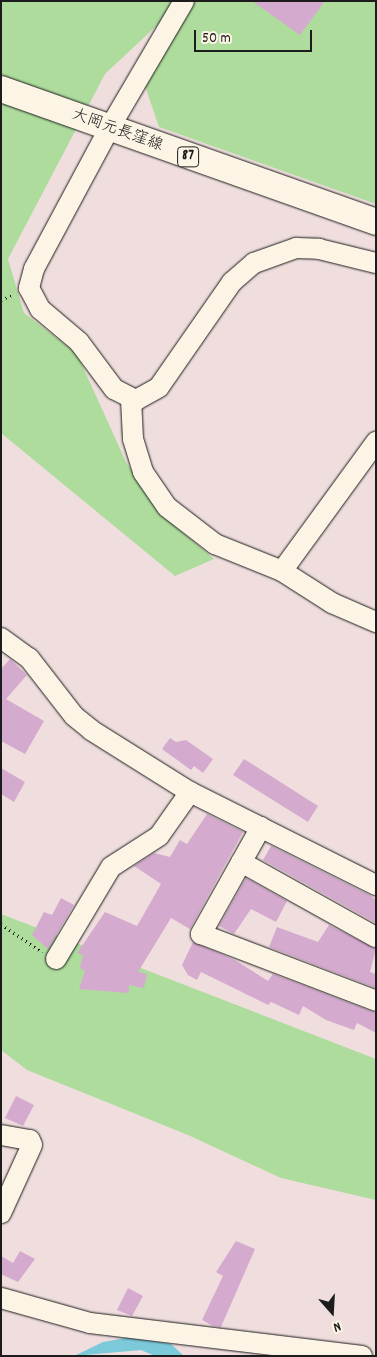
<!DOCTYPE html>
<html>
<head>
<meta charset="utf-8">
<style>
	body { margin:0 }
	#map { position:relative; width:377px; height:1357px; overflow:hidden; background:#f0dede; font-family:Dekko,"Klee One",sans-serif }
	div>[style] { position:absolute }
	.green>* { inset:0; background:#addc9c }
	.water>* { inset:0; background:#7bc9d9 }
	.building>* { inset:0; background:#d5aacf }
	.path>* { height:3px; margin-top:-1.5px; transform-origin:0; background:repeating-linear-gradient(90deg,#1c1c1c 0 1px,transparent 0 5px) }
	.roads { filter:drop-shadow(0 0 1px #1c1c1c) drop-shadow(0 0 1px #1c1c1c) }
	.minor>* { height:20px; margin:-10px; padding:0 10px; transform-origin:10px; border-radius:10px; background:#fcf5e5 }
	.major>* { height:26px; margin:-13px; padding:0 13px; transform-origin:13px; border-radius:13px; background:#fcf5e5 }
	span { translate:-50% -50%; white-space:nowrap; text-align:center; line-height:1.15; -webkit-text-stroke:4.5px #fcf5e5; paint-order:stroke }
	.shield-label span { padding:1px 4px; background:#fcf5e5; border:1px solid; border-radius:4px; -webkit-text-stroke-width:0 }
	.shield-label { font-size:15px; color:#1c1c1c; font-weight:700 }
	.street-label { font-size:16px; color:#1c1c1c }
	.frame { position:absolute; inset:0; border:2px solid #1c1c1c; pointer-events:none }
	.north { position:absolute; left:307px; top:1287px; width:50px; height:50px; -webkit-text-stroke:4px #fcf5e5; paint-order:stroke; rotate:161deg; font-size:14px; font-weight:700; line-height:20px; text-align:center; color:#1c1c1c }
	.north::after { content:''; display:block; margin:auto; width:18px; height:22px; background:#1c1c1c; clip-path:polygon(50% 0,100% 100%,50% 72%,0 100%) }
	.scale { position:absolute; left:194px; top:30px; width:118px; height:22px; box-sizing:border-box; border:2px solid #1c1c1c; border-top:0; padding-left:6px; font-size:15px; line-height:18px; white-space:nowrap; color:#1c1c1c; -webkit-text-stroke:4px #fcf5e5; paint-order:stroke }
</style>
</head>
<body>
<div id="map">
	<div class="green">
		<i style="clip-path:polygon(1px 1px,183px 1px,105px 74px,8px 259px,24px 313px,77px 354px,126px 462px,160px 513px,214px 559px,175px 576px,1px 433px)"></i>
		<i style="clip-path:polygon(190px 1px,376px 1px,376px 204px,159px 127px,145px 86px)"></i>
		<i style="clip-path:polygon(1px 914px,376px 1059px,376px 1200px,281px 1178px,188px 1135px,27px 1070px,1px 1050px)"></i>
	</div>
	<div class="water">
		<i style="clip-path:polygon(131px 1337px,171px 1344px,184px 1356px,155px 1356px,141px 1350px,74px 1356px,103px 1342px)"></i>
	</div>
	<div class="building">
		<i style="clip-path:polygon(252px 1px,325px 1px,300px 35px)"></i>
		<i style="clip-path:polygon(10px 659px,27px 675px,6px 699px,44px 721px,25px 754px,1px 741px,1px 669px)"></i>
		<i style="clip-path:polygon(170px 738px,176px 742px,186px 740px,213px 759px,203px 773px,194px 766px,191px 770px,162px 749px)"></i>
		<i style="clip-path:polygon(244px 759px,318px 806px,308px 822px,233px 775px)"></i>
		<i style="clip-path:polygon(1px 768px,25px 782px,14px 802px,1px 794px)"></i>
		<i style="clip-path:polygon(207px 814px,243px 832px,190px 929px,171px 918px,138px 972px,147px 974px,144px 988px,129px 985px,129px 993px,79px 989px,85px 971px,80px 968px,83px 955px,77px 953px,105px 912px,137px 926px,161px 884px,134px 866px,154px 853px,170px 857px,180px 840px,187px 844px)"></i>
		<i style="clip-path:polygon(271px 846px,371px 896px,376px 900px,376px 923px,263px 860px)"></i>
		<i style="clip-path:polygon(246px 878px,287px 901px,276px 922px,251px 909px,234px 934px,219px 926px)"></i>
		<i style="clip-path:polygon(61px 898px,74px 905px,48px 949px,32px 935px,44px 912px,52px 915px)"></i>
		<i style="clip-path:polygon(329px 925px,376px 949px,370px 972px,376px 974px,376px 988px,269px 947px,277px 927px,318px 942px)"></i>
		<i style="clip-path:polygon(193px 942px,235px 960px,268px 981px,273px 974px,376px 1013px,376px 1033px,357px 1023px,354px 1030px,326px 1020px,303px 1006px,299px 1015px,271px 1002px,268px 1005px,201px 972px,197px 980px,188px 975px,182px 965px)"></i>
		<i style="clip-path:polygon(16px 1096px,34px 1105px,23px 1126px,5px 1118px)"></i>
		<i style="clip-path:polygon(236px 1241px,255px 1249px,221px 1327px,213px 1326px,202px 1320px,223px 1276px,216px 1272px)"></i>
		<i style="clip-path:polygon(20px 1251px,35px 1259px,18px 1282px,1px 1274px,1px 1256px,13px 1263px)"></i>
		<i style="clip-path:polygon(128px 1288px,143px 1296px,132px 1316px,117px 1310px)"></i>
	</div>
	<div class="path">
		<i style="left:1px;top:300px;width:14px;rotate:-25deg"></i>
		<i style="left:1px;top:924px;width:50px;rotate:34.3deg"></i>
	</div>
	<div class="roads">
		<div class="minor">
			<i style="left:184px;top:1px;width:148px;rotate:120.4deg"></i>
			<i style="left:109px;top:129px;width:159px;rotate:118.2deg"></i>
			<i style="left:34px;top:269px;width:20px;rotate:105deg"></i>
			<i style="left:29px;top:288px;width:24px;rotate:62deg"></i>
			<i style="left:40px;top:309px;width:51px;rotate:40.2deg"></i>
			<i style="left:79px;top:342px;width:59px;rotate:53.3deg"></i>
			<i style="left:114px;top:389px;width:25px;rotate:27deg"></i>
			<i style="left:136px;top:400px;width:26px;rotate:-29deg"></i>
			<i style="left:159px;top:387px;width:128px;rotate:-55.2deg"></i>
			<i style="left:232px;top:282px;width:29px;rotate:-41deg"></i>
			<i style="left:254px;top:263px;width:45px;rotate:-19.7deg"></i>
			<i style="left:296px;top:248px;width:23px;rotate:2deg"></i>
			<i style="left:319px;top:249px;width:59px;rotate:13.8deg"></i>
			<i style="left:131px;top:399px;width:40px;rotate:87.1deg"></i>
			<i style="left:133px;top:439px;width:34px;rotate:73deg"></i>
			<i style="left:143px;top:472px;width:42px;rotate:55.6deg"></i>
			<i style="left:167px;top:507px;width:61px;rotate:37.6deg"></i>
			<i style="left:215px;top:544px;width:72px;rotate:21.9deg"></i>
			<i style="left:282px;top:571px;width:59px;rotate:32.6deg"></i>
			<i style="left:332px;top:603px;width:48px;rotate:23.4deg"></i>
			<i style="left:282px;top:571px;width:160px;rotate:-53.9deg"></i>
			<i style="left:1px;top:638px;width:34px;rotate:36deg"></i>
			<i style="left:29px;top:658px;width:73px;rotate:52.2deg"></i>
			<i style="left:74px;top:716px;width:22px;rotate:39deg"></i>
			<i style="left:91px;top:730px;width:117px;rotate:32.1deg"></i>
			<i style="left:190px;top:792px;width:208px;rotate:26.6deg"></i>
			<i style="left:261px;top:827px;width:123px;rotate:119.3deg"></i>
			<i style="left:201px;top:934px;width:187px;rotate:20.9deg"></i>
			<i style="left:241px;top:862px;width:154px;rotate:29.1deg"></i>
			<i style="left:56px;top:959px;width:107px;rotate:-59.1deg"></i>
			<i style="left:111px;top:867px;width:57px;rotate:-32.9deg"></i>
			<i style="left:159px;top:836px;width:54px;rotate:-54.8deg"></i>
			<i style="left:1px;top:1135px;width:29px;rotate:10deg"></i>
			<i style="left:30px;top:1140px;width:5px;rotate:68deg"></i>
			<i style="left:32px;top:1145px;width:75px;rotate:114.5deg"></i>
			<i style="left:1px;top:1298px;width:92px;rotate:15.7deg"></i>
			<i style="left:90px;top:1323px;width:274px;rotate:6.9deg"></i>
		</div>
		<div class="major">
			<i style="left:1px;top:89px;width:398px;rotate:19.5deg"></i>
		</div>
	</div>
	<div class="shield-label">
		<span style="left:188px;top:157px">87</span>
	</div>
	<div class="street-label">
		<span style="left:117px;top:131px;rotate:20deg">大岡元長窪線</span>
	</div>
	<div class="frame"></div>
	<div class="north">N</div>
	<div class="scale">50 m</div>
</div>
</body>
</html>
